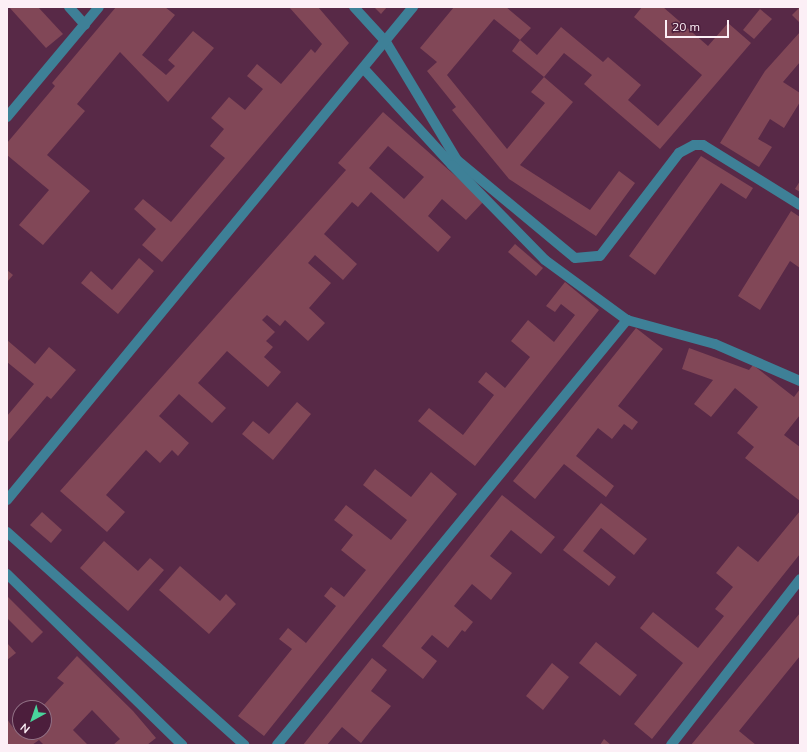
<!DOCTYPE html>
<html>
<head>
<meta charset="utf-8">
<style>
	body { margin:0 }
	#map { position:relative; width:807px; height:752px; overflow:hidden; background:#582947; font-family:Mulish,sans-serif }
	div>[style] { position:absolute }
	.building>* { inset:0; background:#814757 }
	.minor>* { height:10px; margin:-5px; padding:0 5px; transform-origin:5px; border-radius:5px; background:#3e8097 }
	span { translate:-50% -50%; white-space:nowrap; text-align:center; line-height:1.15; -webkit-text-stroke:3px #4c1e3c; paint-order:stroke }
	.frame { position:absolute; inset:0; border:8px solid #fceff6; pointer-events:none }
	.north { position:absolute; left:12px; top:700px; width:40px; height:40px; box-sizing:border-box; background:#4c1e3c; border:1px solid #927286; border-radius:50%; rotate:220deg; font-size:11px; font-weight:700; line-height:16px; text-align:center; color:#fceff6 }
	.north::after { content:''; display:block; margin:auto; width:14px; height:18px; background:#49d49c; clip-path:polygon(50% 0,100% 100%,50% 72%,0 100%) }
	.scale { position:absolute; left:665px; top:20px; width:64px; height:18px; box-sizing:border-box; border:2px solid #fceff6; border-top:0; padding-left:5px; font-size:12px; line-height:14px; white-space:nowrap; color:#fceff6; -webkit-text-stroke:3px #4c1e3c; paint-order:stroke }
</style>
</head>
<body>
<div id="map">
	<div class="building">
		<i style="clip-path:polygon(9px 7px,38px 7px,63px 34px,46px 48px)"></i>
		<i style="clip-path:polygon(116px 7px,165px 7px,175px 15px,142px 55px,166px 75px,175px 66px,168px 60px,193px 31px,214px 48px,168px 102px,120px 52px,77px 104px,85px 111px,47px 155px,90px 191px,43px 245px,19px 225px,49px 190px,7px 155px,7px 143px,55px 86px,52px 83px)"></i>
		<i style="clip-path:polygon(289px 7px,318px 7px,349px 43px,162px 262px,142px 245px,156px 229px,134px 209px,143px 199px,171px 222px,225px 158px,210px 146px,224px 129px,211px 118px,229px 97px,245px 110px,263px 89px,247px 76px,257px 64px,281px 84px,311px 49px,315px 53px,322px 44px)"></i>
		<i style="clip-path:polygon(374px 7px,387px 7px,381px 14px)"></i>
		<i style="clip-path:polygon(454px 7px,506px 7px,531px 28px,520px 40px,494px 19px,447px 75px,507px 149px,545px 103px,531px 92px,544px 77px,573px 102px,520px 165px,590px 210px,619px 171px,635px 183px,596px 236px,509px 179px,452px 110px,456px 107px,427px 71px,437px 62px,420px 48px)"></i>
		<i style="clip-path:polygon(642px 7px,663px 7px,708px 46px,728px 23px,751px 43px,660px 149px,584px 84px,592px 75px,564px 53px,544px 77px,512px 51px,520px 40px,537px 55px,561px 27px,603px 62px,608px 57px,641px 85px,628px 100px,658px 126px,702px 75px,634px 17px)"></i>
		<i style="clip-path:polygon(800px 7px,800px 23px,792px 15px)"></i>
		<i style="clip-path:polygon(760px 9px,772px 19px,754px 39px,743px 30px)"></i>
		<i style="clip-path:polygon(800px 32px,800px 62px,783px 82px,800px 93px,800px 102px,784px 128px,770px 119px,758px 139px,772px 147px,759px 167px,720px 143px,765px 71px)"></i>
		<i style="clip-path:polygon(evenodd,383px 112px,484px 201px,466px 220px,442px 199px,428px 216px,451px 237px,438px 252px,371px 192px,358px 207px,352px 202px,324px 234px,357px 264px,343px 280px,315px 255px,308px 263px,331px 283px,309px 308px,325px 323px,308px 341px,285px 320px,280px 326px,267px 315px,262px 320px,275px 332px,266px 341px,273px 347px,264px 357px,281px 372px,268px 387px,227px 351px,198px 383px,226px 408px,212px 423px,179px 394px,159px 416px,189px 443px,178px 456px,172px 450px,160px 463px,146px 450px,106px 495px,125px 512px,107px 532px,60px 491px,346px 170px,338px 163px,383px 112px,388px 146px,424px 177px,404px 199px,369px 168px,388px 146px)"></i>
		<i style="clip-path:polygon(701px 156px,753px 188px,746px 199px,721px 183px,655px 275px,629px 256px)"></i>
		<i style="clip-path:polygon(800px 181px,800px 192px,795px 189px)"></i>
		<i style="clip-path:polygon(791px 211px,800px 217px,800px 268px,790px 261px,760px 310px,738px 296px)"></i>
		<i style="clip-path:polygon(515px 244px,543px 268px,536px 276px,508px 252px)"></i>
		<i style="clip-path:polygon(139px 258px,154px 271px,118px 314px,81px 283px,91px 271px,112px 290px)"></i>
		<i style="clip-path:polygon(7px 270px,13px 275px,7px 282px)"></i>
		<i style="clip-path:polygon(565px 282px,599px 310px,475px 466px,418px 421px,429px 408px,463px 435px,494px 395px,478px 382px,486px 372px,505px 388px,530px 357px,511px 341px,528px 320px,554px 342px,575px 315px,561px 304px,555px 312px,546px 306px)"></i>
		<i style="clip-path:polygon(636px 328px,663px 349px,618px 406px,638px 422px,632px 430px,624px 424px,612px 439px,598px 428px,576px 456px,614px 486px,606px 497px,564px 464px,535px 499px,513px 481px)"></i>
		<i style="clip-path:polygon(7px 340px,35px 364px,49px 347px,76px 370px,51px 399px,47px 396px,7px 443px,7px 416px,34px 384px,7px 362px)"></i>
		<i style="clip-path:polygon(689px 348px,749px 370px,753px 365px,794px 397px,800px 389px,800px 415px,784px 435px,800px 447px,800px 501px,745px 458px,754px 447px,737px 433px,758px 407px,735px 388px,711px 417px,694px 404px,713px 380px,682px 369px)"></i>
		<i style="clip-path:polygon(297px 402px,311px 414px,273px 460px,242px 434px,253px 421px,269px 434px)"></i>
		<i style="clip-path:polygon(375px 469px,411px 497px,431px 472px,457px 494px,264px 736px,238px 716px,292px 649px,279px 639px,288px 628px,306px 643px,336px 606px,324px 596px,331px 587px,344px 597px,366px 570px,341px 550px,353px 535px,334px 520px,346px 505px,391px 540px,407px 520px,363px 485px)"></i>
		<i style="clip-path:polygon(502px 495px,555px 537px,541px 554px,511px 530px,490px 556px,512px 573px,491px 600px,472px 584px,454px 606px,473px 622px,465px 632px,462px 630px,448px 648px,432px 635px,421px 648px,437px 661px,423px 679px,382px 646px)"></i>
		<i style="clip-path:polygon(601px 503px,647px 539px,634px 555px,601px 528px,583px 551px,616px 577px,609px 586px,563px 550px)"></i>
		<i style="clip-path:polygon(800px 511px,800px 554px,652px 739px,634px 724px,683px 663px,640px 628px,653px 612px,698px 648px,724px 616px,715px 609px,733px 587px,716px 573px,738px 546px,758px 562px)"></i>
		<i style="clip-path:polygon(42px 512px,62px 530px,51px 543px,30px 525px)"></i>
		<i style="clip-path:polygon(104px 541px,138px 571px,150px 558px,164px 570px,128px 611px,80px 568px)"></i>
		<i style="clip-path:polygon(180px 566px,220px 601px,226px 594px,236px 604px,209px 634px,159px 590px)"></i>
		<i style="clip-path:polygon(7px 596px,43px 632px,32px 643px,7px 618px)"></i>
		<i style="clip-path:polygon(800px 613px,800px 656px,739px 731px,756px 745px,691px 745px)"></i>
		<i style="clip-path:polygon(596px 642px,637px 675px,620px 696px,579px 663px)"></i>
		<i style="clip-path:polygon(7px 643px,16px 653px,7px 660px)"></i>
		<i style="clip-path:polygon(77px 656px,133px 711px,156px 738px,147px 745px,113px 745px,120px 739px,92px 710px,73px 730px,88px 745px,44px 745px,39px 740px,32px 745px,7px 745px,7px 719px,14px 729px,20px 727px,20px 732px,44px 732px,44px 708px,41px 708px,64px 683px,57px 678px)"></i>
		<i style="clip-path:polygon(372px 658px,387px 670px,371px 691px,391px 706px,372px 729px,361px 743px,342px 727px,327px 745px,303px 745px)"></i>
		<i style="clip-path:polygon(552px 663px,569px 677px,543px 710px,526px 696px)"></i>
		<i style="clip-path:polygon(604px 739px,611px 745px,600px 745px)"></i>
	</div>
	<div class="minor">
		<i style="left:69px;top:7px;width:24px;rotate:48deg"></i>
		<i style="left:354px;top:7px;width:47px;rotate:47.6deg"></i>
		<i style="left:386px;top:42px;width:138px;rotate:59deg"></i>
		<i style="left:457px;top:160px;width:153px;rotate:39.7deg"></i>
		<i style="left:575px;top:258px;width:25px;rotate:-5deg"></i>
		<i style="left:600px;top:256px;width:130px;rotate:-52.5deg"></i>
		<i style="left:679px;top:153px;width:17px;rotate:-28deg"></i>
		<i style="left:694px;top:145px;width:9px"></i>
		<i style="left:703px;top:145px;width:114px;rotate:31.7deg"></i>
		<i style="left:364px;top:69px;width:130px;rotate:47.5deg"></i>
		<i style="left:452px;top:165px;width:133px;rotate:45.6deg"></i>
		<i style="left:545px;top:260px;width:102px;rotate:36.2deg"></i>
		<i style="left:7px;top:117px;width:143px;rotate:-50.1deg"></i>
		<i style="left:7px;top:500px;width:639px;rotate:-50.53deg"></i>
		<i style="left:7px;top:532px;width:319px;rotate:41.9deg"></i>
		<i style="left:7px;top:574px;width:245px;rotate:44.3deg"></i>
		<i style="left:277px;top:745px;width:551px;rotate:-50.53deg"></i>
		<i style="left:627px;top:320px;width:91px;rotate:15.3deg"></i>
		<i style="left:715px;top:344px;width:93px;rotate:23.5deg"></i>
		<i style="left:671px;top:745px;width:210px;rotate:-52.1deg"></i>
	</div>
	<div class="frame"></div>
	<div class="north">N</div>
	<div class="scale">20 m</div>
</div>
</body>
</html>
